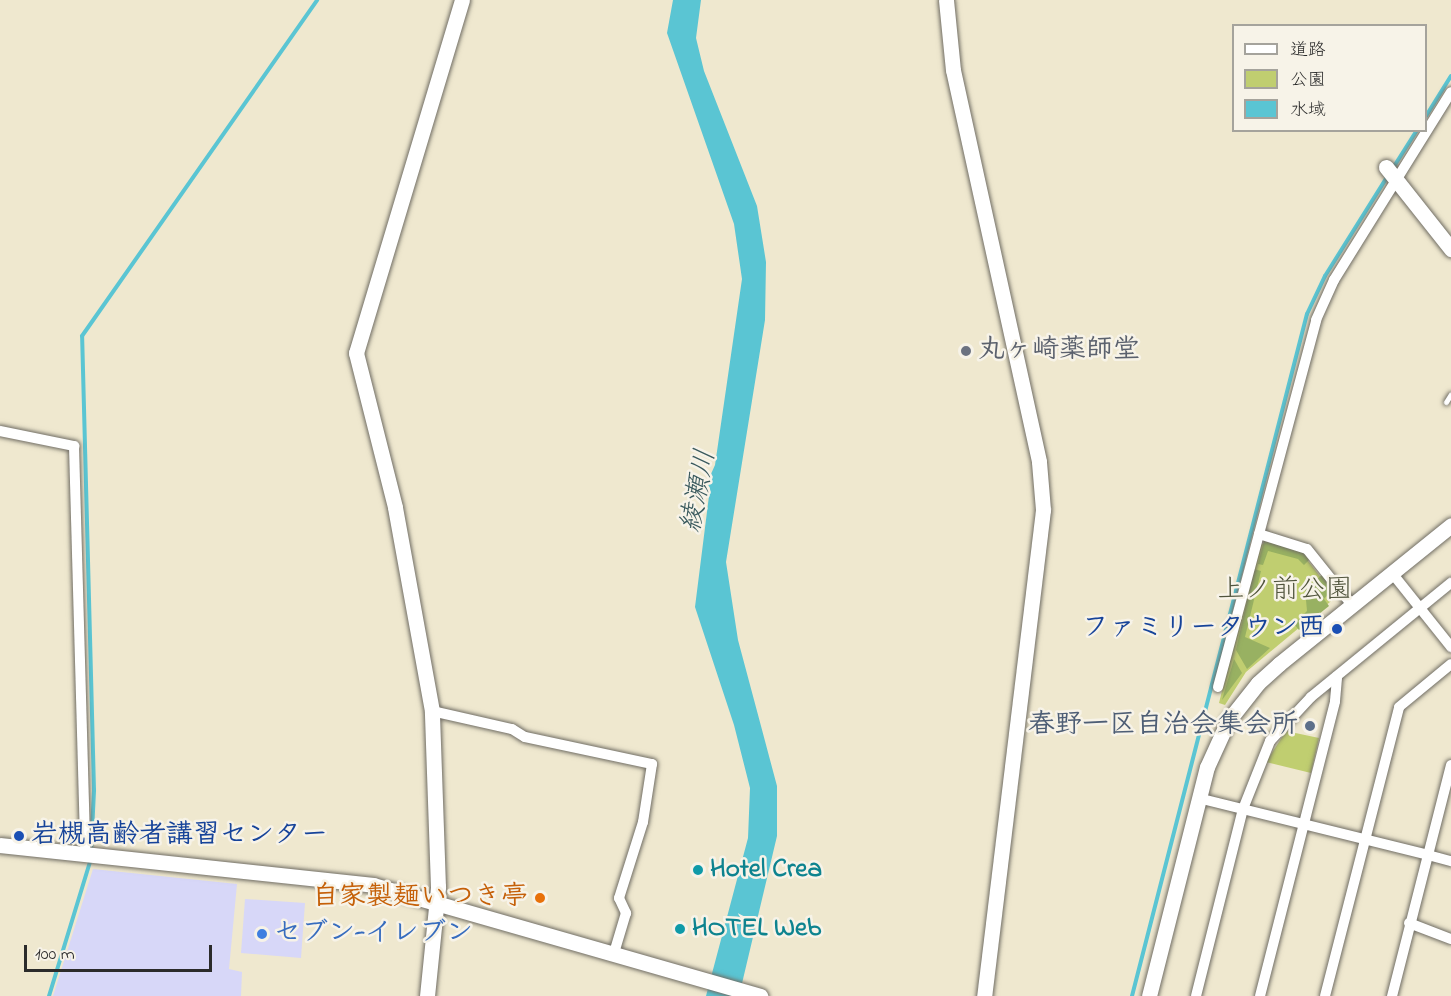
<!DOCTYPE html>
<html>
<head>
<meta charset="utf-8">
<style>
	body { margin:0 }
	#map { position:relative; width:1451px; height:996px; overflow:hidden; background:#efe8cf; font-family:"Indie Flower","Klee One",sans-serif }
	div>[style] { position:absolute }
	.built>* { inset:0; background:#d7d7f8 }
	.green>* { inset:0; background:#c0ce70 }
	.forest>* { inset:0; background:#98b162 }
	.water>* { inset:0; background:#5ac5d3 }
	.stream>* { height:4px; margin:-2px; padding:0 2px; transform-origin:2px; border-radius:2px; background:#5ac5d3 }
	.roads { filter:drop-shadow(0 0 2px #706d64) drop-shadow(0 0 2px #706d64) }
	.lane>* { height:5px; margin:-2.5px; padding:0 2.5px; transform-origin:2.5px; border-radius:2.5px; background:#fff }
	.street>* { height:10px; margin:-5px; padding:0 5px; transform-origin:5px; border-radius:5px; background:#fff }
	.secondary>* { height:15px; margin:-7.5px; padding:0 7.5px; transform-origin:7.5px; border-radius:7.5px; background:#fff }
	.dots>* { width:16px; height:16px; translate:-50% -50%; box-sizing:border-box; border:3px solid #f7f3e8; border-radius:50% }
	span { translate:-50% -50%; white-space:nowrap; text-align:center; line-height:1.15; -webkit-text-stroke:5px #f7f3e8; paint-order:stroke }
	.worship-label { font-size:27px; color:#5b616d; font-weight:700 }
	.left { translate:0 -50%; text-align:left }
	.park-label { font-size:27px; color:#50543c }
	.transit-label { font-size:27px; color:#164399; font-weight:700 }
	.right { translate:-100% -50%; text-align:right }
	.service-label { font-size:27px; color:#4e5e75; font-weight:700 }
	.culture-label { font-size:27px; color:#0d838f; font-weight:700 }
	.food-label { font-size:27px; color:#c56008; font-weight:700 }
	.shop-label { font-size:27px; color:#366cbe; font-weight:700 }
	.water-label { font-size:28px; color:#39595d; font-style:italic }
	.legend { position:absolute; left:1232px; top:24px; width:195px; height:108px; box-sizing:border-box; background:#f7f3e8; border:2px solid #a5a39c; margin:0; padding:8px 10px; list-style:none; font-size:18px; color:#2b2b2b }
	.legend li { display:flex; align-items:center; gap:12px; height:30px }
	.legend b { width:30px; border:2px solid #a5a39c }
	.scale { position:absolute; left:24px; top:945px; width:188px; height:27px; box-sizing:border-box; border:3px solid #2b2b2b; border-top:0; padding-left:8px; font-size:18px; line-height:21px; white-space:nowrap; color:#2b2b2b; -webkit-text-stroke:4px #f7f3e8; paint-order:stroke }
</style>
</head>
<body>
<div id="map">
	<div class="built">
		<i style="clip-path:polygon(93px 869px,237px 884px,229px 969px,242px 972px,241px 996px,53px 996px)"></i>
		<i style="clip-path:polygon(245px 899px,305px 903px,301px 958px,241px 953px)"></i>
	</div>
	<div class="green">
		<i style="clip-path:polygon(1264px 543px,1302px 553px,1336px 597px,1246px 672px,1225px 705px,1219px 703px,1258px 546px)"></i>
		<i style="clip-path:polygon(1286px 731px,1319px 738px,1311px 773px,1266px 762px)"></i>
	</div>
	<div class="forest">
		<i style="clip-path:polygon(1264px 541px,1302px 551px,1309px 560px,1304px 565px,1298px 559px,1268px 551px,1263px 565px,1258px 564px)"></i>
		<i style="clip-path:polygon(1254px 569px,1261px 571px,1245px 637px,1270px 648px,1247px 669px,1236px 650px)"></i>
		<i style="clip-path:polygon(1322px 575px,1332px 589px,1324px 599px,1329px 606px,1299px 630px,1294px 624px,1307px 611px,1305px 589px)"></i>
		<i style="clip-path:polygon(1234px 659px,1242px 673px,1222px 700px)"></i>
	</div>
	<div class="water">
		<i style="clip-path:polygon(673px 0,701px 0,696px 38px,704px 71px,757px 206px,766px 262px,765px 320px,726px 562px,738px 640px,777px 786px,777px 836px,739px 996px,706px 996px,748px 838px,750px 788px,734px 725px,695px 607px,710px 488px,707px 483px,715px 465px,742px 279px,734px 224px,667px 33px)"></i>
	</div>
	<div class="stream">
		<i style="left:1426px;top:116px;width:47px;rotate:-58deg"></i>
		<i style="left:1393px;top:168px;width:45px;rotate:-57.7deg"></i>
		<i style="left:91px;top:852px;width:62px;rotate:-87.2deg"></i>
		<i style="left:94px;top:790px;width:454px;rotate:-91.5deg"></i>
		<i style="left:82px;top:336px;width:410px;rotate:-55deg"></i>
		<i style="left:49px;top:996px;width:143px;rotate:-73deg"></i>
		<i style="left:1132px;top:996px;width:704px;rotate:-75.61deg"></i>
		<i style="left:1307px;top:314px;width:42px;rotate:-64.7deg"></i>
		<i style="left:1325px;top:276px;width:117px;rotate:-57.9deg"></i>
	</div>
	<div class="roads">
		<div class="lane">
			<i style="left:1446px;top:402px;width:9px;rotate:-58deg"></i>
		</div>
		<div class="street">
			<i style="left:0;top:431px;width:76px;rotate:11.5deg"></i>
			<i style="left:74px;top:446px;width:406px;rotate:88.4deg"></i>
			<i style="left:1259px;top:534px;width:50px;rotate:17.4deg"></i>
			<i style="left:1307px;top:549px;width:72px;rotate:51.2deg"></i>
			<i style="left:1392px;top:573px;width:95px;rotate:51.4deg"></i>
			<i style="left:1218px;top:687px;width:380px;rotate:-75deg"></i>
			<i style="left:1316px;top:320px;width:44px;rotate:-65.8deg"></i>
			<i style="left:1334px;top:280px;width:221px;rotate:-58.1deg"></i>
			<i style="left:432px;top:711px;width:82px;rotate:12.7deg"></i>
			<i style="left:512px;top:729px;width:15px;rotate:32deg"></i>
			<i style="left:525px;top:737px;width:130px;rotate:12deg"></i>
			<i style="left:652px;top:764px;width:59px;rotate:98.8deg"></i>
			<i style="left:643px;top:822px;width:80px;rotate:107.5deg"></i>
			<i style="left:619px;top:898px;width:17px;rotate:65deg"></i>
			<i style="left:626px;top:913px;width:42px;rotate:106.7deg"></i>
			<i style="left:1451px;top:765px;width:93px;rotate:104.3deg"></i>
			<i style="left:1428px;top:855px;width:24px;rotate:15deg"></i>
			<i style="left:1198px;top:798px;width:237px;rotate:13.9deg"></i>
			<i style="left:1428px;top:855px;width:146px;rotate:104.3deg"></i>
			<i style="left:1409px;top:923px;width:45px;rotate:20.9deg"></i>
			<i style="left:1196px;top:996px;width:193px;rotate:-75.9deg"></i>
			<i style="left:1243px;top:809px;width:73px;rotate:-68.3deg"></i>
			<i style="left:1270px;top:741px;width:60px;rotate:-47deg"></i>
			<i style="left:1311px;top:697px;width:181px;rotate:-39.2deg"></i>
			<i style="left:1260px;top:996px;width:304px;rotate:-75.7deg"></i>
			<i style="left:1335px;top:701px;width:25px;rotate:-85deg"></i>
			<i style="left:1325px;top:996px;width:298px;rotate:-75.6deg"></i>
			<i style="left:1399px;top:707px;width:67px;rotate:-39.6deg"></i>
		</div>
		<div class="secondary">
			<i style="left:946px;top:0;width:70px;rotate:84.3deg"></i>
			<i style="left:953px;top:70px;width:401px;rotate:77.6deg"></i>
			<i style="left:1039px;top:462px;width:48px;rotate:85.2deg"></i>
			<i style="left:1043px;top:510px;width:490px;rotate:96.9deg"></i>
			<i style="left:1386px;top:167px;width:105px;rotate:51.6deg"></i>
			<i style="left:0;top:845px;width:375px;rotate:6.1deg"></i>
			<i style="left:373px;top:885px;width:403px;rotate:16deg"></i>
			<i style="left:427px;top:996px;width:110px;rotate:-84.2deg"></i>
			<i style="left:438px;top:887px;width:176px;rotate:-92deg"></i>
			<i style="left:432px;top:711px;width:207px;rotate:-100.3deg"></i>
			<i style="left:395px;top:507px;width:159px;rotate:-104.2deg"></i>
			<i style="left:356px;top:353px;width:369px;rotate:-73.3deg"></i>
			<i style="left:1149px;top:996px;width:236px;rotate:-75.8deg"></i>
			<i style="left:1207px;top:767px;width:51px;rotate:-65.5deg"></i>
			<i style="left:1228px;top:721px;width:48px;rotate:-51.7deg"></i>
			<i style="left:1258px;top:683px;width:28px;rotate:-42deg"></i>
			<i style="left:1279px;top:664px;width:221px;rotate:-38.9deg"></i>
		</div>
	</div>
	<div class="dots">
		<i style="left:966px;top:351px;background:#6b7280"></i>
		<i style="left:1337px;top:629px;background:#1a4fb4"></i>
		<i style="left:1310px;top:726px;background:#5c6f8a"></i>
		<i style="left:19px;top:836px;background:#1a4fb4"></i>
		<i style="left:698px;top:870px;background:#0f9aa8"></i>
		<i style="left:540px;top:898px;background:#e8710a"></i>
		<i style="left:680px;top:929px;background:#0f9aa8"></i>
		<i style="left:262px;top:934px;background:#3f7fe0"></i>
	</div>
	<div class="worship-label">
		<span class="left" style="left:978px;top:351px">丸ヶ崎薬師堂</span>
	</div>
	<div class="park-label">
		<span style="left:1285px;top:591px">上ノ前公園</span>
	</div>
	<div class="transit-label">
		<span class="right" style="left:1325px;top:629px">ファミリータウン西</span>
		<span class="left" style="left:31px;top:836px">岩槻高齢者講習センター</span>
	</div>
	<div class="service-label">
		<span class="right" style="left:1298px;top:726px">春野一区自治会集会所</span>
	</div>
	<div class="culture-label">
		<span class="left" style="left:710px;top:870px">Hotel Crea</span>
		<span class="left" style="left:692px;top:929px">HOTEL Web</span>
	</div>
	<div class="food-label">
		<span class="right" style="left:528px;top:898px">自家製麺いつき亭</span>
	</div>
	<div class="shop-label">
		<span class="left" style="left:274px;top:934px">セブン-イレブン</span>
	</div>
	<div class="water-label">
		<span style="left:700px;top:491px;rotate:-79deg">綾瀬川</span>
	</div>
	<ul class="legend">
	<li><b style="height:8px;background:#fff"></b>道路</li>
	<li><b style="height:16px;background:#c0ce70"></b>公園</li>
	<li><b style="height:16px;background:#5ac5d3"></b>水域</li>
	</ul>
	<div class="scale">100 m</div>
</div>
</body>
</html>
